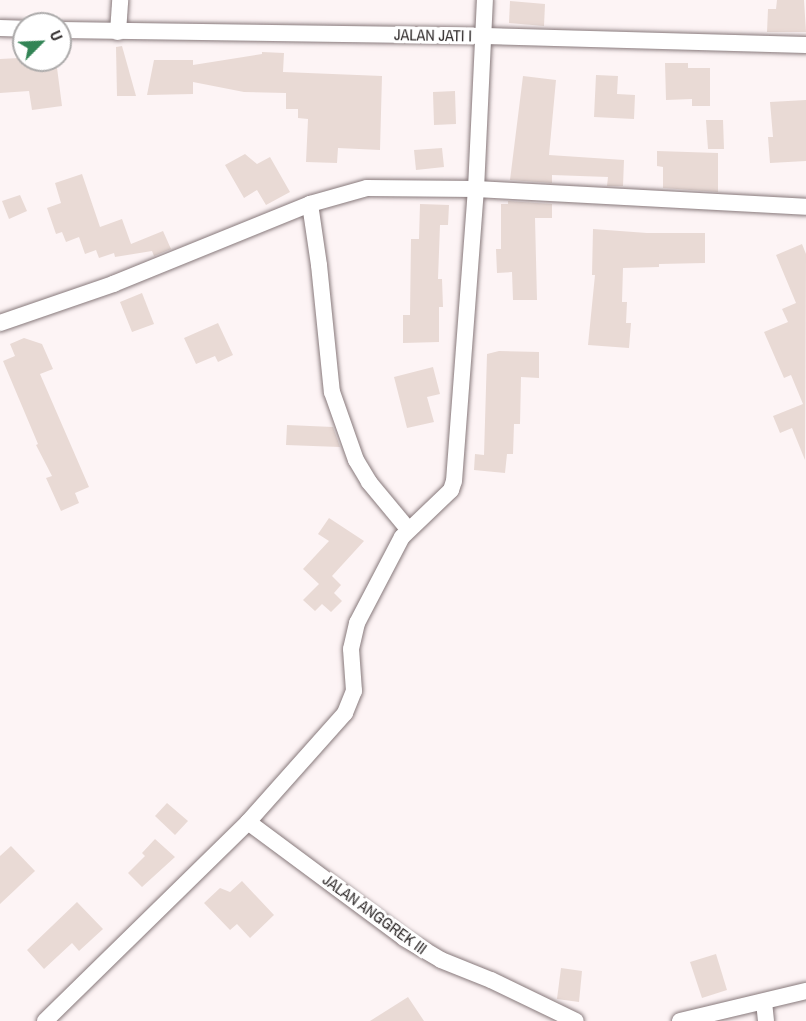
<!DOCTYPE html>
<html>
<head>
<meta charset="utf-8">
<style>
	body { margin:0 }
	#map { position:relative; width:806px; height:1021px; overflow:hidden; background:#fdf4f5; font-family:"Archivo Narrow",sans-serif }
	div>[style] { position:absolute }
	.building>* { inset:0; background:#e9dad5 }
	.roads { filter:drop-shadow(0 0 2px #87797b) drop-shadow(0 0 2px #87797b) }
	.street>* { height:16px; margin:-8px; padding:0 8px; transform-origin:8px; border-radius:8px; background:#fff }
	span { translate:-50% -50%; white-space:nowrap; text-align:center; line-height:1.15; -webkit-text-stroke:6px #fff; paint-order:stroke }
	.street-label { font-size:16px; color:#302b2b }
	.north { position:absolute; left:12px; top:12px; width:60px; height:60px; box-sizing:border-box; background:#fff; border:2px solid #acaaaa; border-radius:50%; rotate:66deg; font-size:16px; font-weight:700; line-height:24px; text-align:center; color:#302b2b }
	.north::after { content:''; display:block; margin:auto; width:21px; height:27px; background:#328455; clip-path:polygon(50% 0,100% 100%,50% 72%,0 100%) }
</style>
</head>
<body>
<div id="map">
	<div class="building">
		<i style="clip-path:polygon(777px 0,804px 0,806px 32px,767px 32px,768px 9px,776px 9px)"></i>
		<i style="clip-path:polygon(510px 1px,545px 4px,544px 26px,509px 23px)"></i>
		<i style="clip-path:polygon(122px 46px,136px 96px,117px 96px,116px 47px)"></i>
		<i style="clip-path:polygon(262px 52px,284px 53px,283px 72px,382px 76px,380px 150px,338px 148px,337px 163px,306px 162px,308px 119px,298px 118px,298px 109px,286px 109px,286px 93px,244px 92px,193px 82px,193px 94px,147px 95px,154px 60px,193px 60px,193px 65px,262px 54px)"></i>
		<i style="clip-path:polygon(19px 58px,56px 60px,62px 106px,32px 110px,29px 91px,0 93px,0 59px)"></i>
		<i style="clip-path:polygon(665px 63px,688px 63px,688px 68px,710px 68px,710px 106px,692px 106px,692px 99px,666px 100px)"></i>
		<i style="clip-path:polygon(596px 75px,618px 76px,617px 94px,635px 95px,634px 119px,594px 117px)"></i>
		<i style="clip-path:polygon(523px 76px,556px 80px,549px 155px,624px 160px,623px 186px,607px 186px,608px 177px,552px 175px,552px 183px,510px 180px)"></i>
		<i style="clip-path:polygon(455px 91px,456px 124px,434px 125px,433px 92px)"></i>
		<i style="clip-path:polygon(806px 100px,806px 161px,770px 163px,768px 137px,773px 137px,770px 102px)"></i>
		<i style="clip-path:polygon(706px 120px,723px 120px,724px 149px,708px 149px)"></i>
		<i style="clip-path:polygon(442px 148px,444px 167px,416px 170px,414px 150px)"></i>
		<i style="clip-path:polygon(657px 151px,718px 153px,718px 192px,663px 188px,663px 167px,657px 166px)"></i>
		<i style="clip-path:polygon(245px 154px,257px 164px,270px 157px,290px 192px,266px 205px,257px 190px,244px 198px,225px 165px)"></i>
		<i style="clip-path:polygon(82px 174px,100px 227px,122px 219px,131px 244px,163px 231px,171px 249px,154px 256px,152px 251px,115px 257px,114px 253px,99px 258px,96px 250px,85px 254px,79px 237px,66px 242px,62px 232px,56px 234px,47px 208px,61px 203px,55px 183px)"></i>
		<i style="clip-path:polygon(20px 195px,27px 211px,9px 219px,2px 201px)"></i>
		<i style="clip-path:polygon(508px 201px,552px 204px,552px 218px,535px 218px,537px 300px,513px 300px,512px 272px,497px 273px,496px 249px,501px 249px,501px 204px,508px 204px)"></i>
		<i style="clip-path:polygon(420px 204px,449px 205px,448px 225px,440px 225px,438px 279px,442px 279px,443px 307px,439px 307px,439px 342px,403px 343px,403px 315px,410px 315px,411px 239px,419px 239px)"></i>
		<i style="clip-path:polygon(593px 229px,647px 233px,705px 233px,705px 263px,659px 264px,659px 267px,623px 268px,622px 302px,627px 302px,626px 323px,631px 323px,629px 348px,588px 345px,595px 275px,592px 275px)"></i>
		<i style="clip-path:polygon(802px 244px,806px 254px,805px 460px,792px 428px,780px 433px,773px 416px,803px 404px,791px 375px,784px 378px,764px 332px,788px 322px,782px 309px,796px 303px,776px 255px)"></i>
		<i style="clip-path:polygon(142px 293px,154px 324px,132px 332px,120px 302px)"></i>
		<i style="clip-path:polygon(218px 323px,233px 355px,218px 362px,215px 356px,196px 364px,184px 338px)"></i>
		<i style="clip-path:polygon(24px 338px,42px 344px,53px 369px,40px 374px,89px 487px,75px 493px,79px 503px,61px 511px,46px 478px,52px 476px,36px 445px,38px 444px,3px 361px,15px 356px,10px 344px)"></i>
		<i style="clip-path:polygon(499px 351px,539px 352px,539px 378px,521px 377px,520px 424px,514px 424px,513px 454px,507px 454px,505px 473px,474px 470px,475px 454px,484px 455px,487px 354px)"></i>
		<i style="clip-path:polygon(433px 367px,440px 394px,427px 397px,434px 422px,407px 428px,394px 377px)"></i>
		<i style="clip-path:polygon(287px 425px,333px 427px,340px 447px,286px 445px)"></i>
		<i style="clip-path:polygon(329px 518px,364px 541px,332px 576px,341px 585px,334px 593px,342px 601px,331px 612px,322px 604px,315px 611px,303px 600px,319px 584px,303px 569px,329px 541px,318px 534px)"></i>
		<i style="clip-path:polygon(167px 803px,188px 821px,175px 835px,155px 816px)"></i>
		<i style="clip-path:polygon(155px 839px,175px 857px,142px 887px,128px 873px,145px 856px,142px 853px)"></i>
		<i style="clip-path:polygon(11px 846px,35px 871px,0 904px,0 856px)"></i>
		<i style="clip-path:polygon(242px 881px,274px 915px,250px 938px,237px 924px,230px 930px,204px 903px,220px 888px,230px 892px)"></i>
		<i style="clip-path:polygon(77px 902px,103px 929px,79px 951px,72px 943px,44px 969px,27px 950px)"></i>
		<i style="clip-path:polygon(716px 954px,727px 990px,702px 998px,690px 962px)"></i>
		<i style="clip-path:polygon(561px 968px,582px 971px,579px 1002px,557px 999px)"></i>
		<i style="clip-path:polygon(408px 997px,424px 1021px,370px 1021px)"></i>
	</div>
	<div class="roads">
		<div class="street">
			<i style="left:0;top:28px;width:24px;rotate:2deg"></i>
			<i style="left:60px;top:30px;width:425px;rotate:0.8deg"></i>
			<i style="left:485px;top:36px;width:321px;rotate:1.6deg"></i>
			<i style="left:118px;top:32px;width:32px;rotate:-86deg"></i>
			<i style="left:310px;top:204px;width:62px;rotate:81.6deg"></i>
			<i style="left:319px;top:265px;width:128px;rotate:84.2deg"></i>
			<i style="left:332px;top:392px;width:72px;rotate:70.6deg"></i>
			<i style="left:356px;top:460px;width:26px;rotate:59deg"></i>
			<i style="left:369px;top:482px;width:61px;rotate:50.3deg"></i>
			<i style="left:0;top:323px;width:120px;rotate:-19deg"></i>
			<i style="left:113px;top:284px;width:213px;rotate:-22.1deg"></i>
			<i style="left:310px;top:204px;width:59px;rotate:-15.7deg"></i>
			<i style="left:367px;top:188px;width:109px;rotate:0.5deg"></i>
			<i style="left:476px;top:189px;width:330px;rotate:3.1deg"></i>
			<i style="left:248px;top:822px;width:194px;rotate:36.6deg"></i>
			<i style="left:404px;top:938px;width:43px;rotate:30.7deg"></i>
			<i style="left:441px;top:960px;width:54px;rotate:21.8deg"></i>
			<i style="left:491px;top:980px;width:94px;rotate:25.8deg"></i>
			<i style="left:764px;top:1002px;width:19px;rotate:84deg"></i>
			<i style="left:45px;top:1021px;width:284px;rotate:-44.4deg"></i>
			<i style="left:248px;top:822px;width:146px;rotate:-48.3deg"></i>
			<i style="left:345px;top:713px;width:24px;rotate:-68deg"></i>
			<i style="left:354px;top:691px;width:42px;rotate:-94.1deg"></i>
			<i style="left:351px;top:649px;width:27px;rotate:-77deg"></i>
			<i style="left:357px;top:623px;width:97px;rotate:-62.4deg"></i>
			<i style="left:402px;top:537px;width:68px;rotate:-43.8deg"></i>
			<i style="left:451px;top:490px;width:9px;rotate:-72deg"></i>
			<i style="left:454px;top:481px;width:293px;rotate:-85.7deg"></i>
			<i style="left:476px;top:189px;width:189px;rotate:-87.3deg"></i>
			<i style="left:680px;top:1021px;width:130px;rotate:-13.4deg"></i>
		</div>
	</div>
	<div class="street-label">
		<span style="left:433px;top:35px;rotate:1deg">JALAN JATI I</span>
		<span style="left:375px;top:914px;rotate:36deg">JALAN ANGGREK III</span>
	</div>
	<div class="north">U</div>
</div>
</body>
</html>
